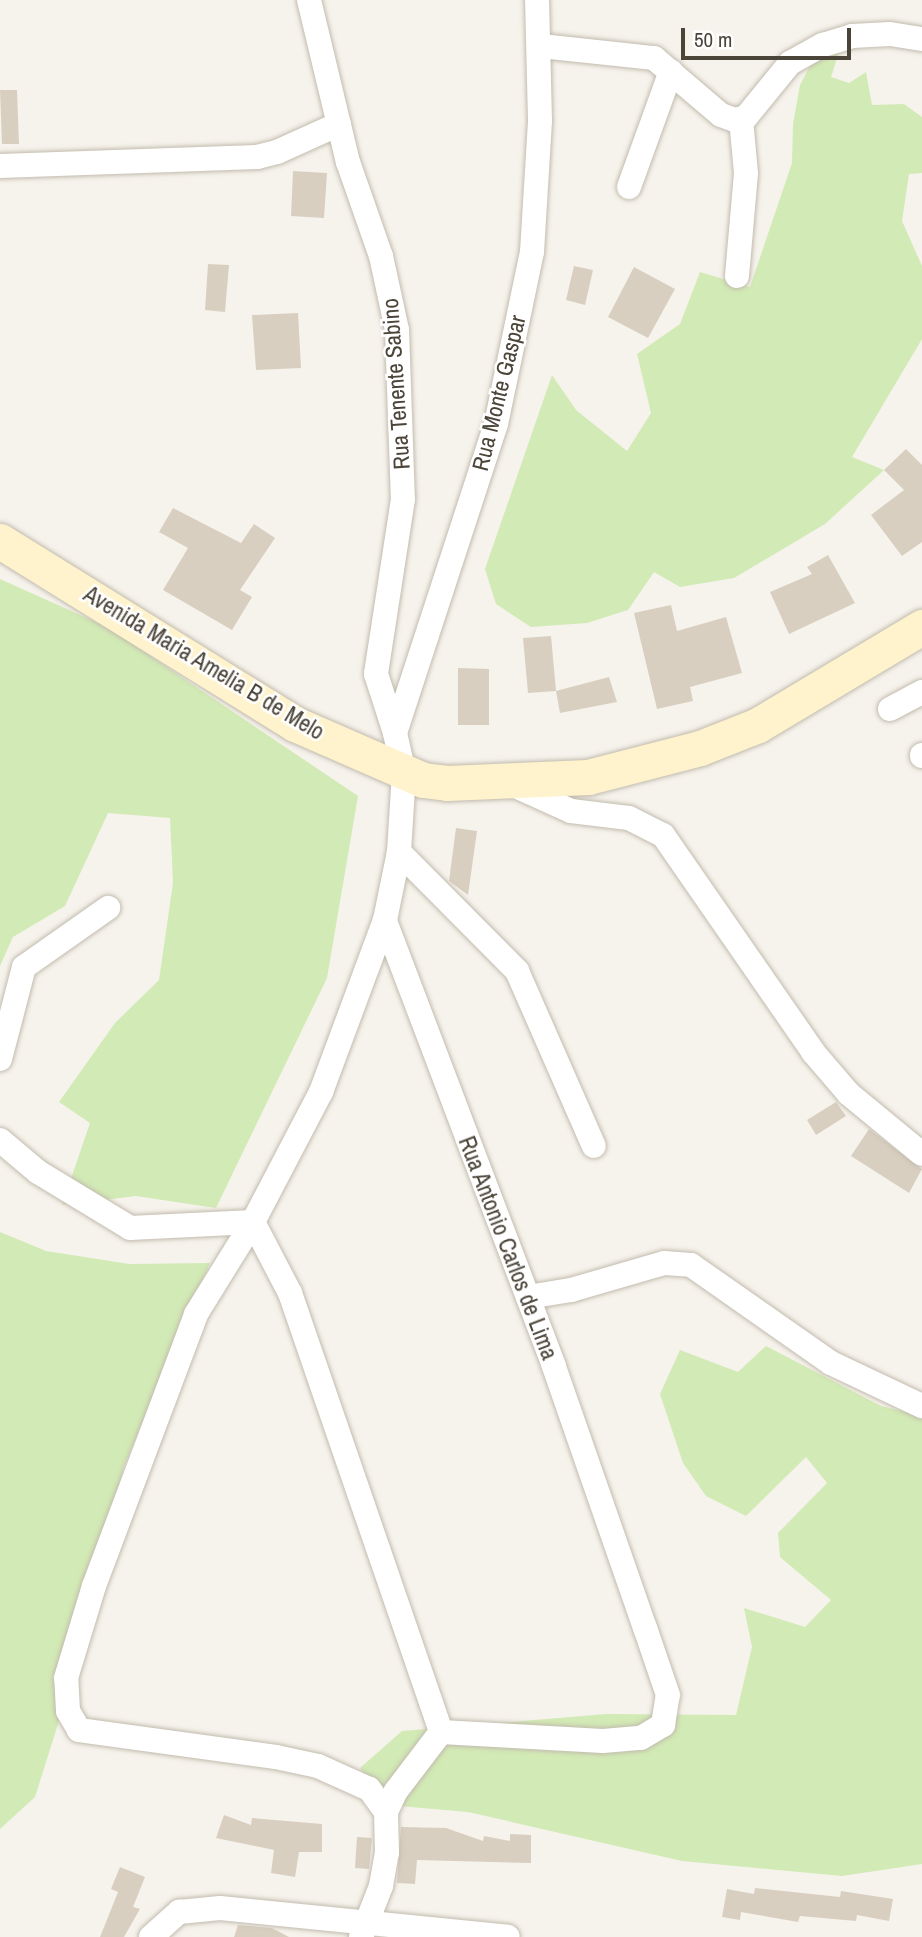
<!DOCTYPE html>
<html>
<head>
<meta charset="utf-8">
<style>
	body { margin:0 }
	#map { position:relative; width:922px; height:1937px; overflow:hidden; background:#f6f3ec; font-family:"Archivo Narrow",sans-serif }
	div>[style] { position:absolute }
	.green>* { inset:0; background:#d2eab5 }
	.building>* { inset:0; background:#d8cfc1 }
	.roads { filter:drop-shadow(0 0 2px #c2bbae) drop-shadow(0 0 2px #c2bbae) }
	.street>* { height:24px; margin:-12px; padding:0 12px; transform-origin:12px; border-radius:12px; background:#fff }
	.secondary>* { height:35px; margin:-17.5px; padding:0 17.5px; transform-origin:17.5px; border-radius:17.5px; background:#fff3cd }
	span { translate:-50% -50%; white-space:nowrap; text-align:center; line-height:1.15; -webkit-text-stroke:5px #fff; paint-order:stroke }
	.street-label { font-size:23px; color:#4b4439 }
	.scale { position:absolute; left:681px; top:28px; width:170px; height:32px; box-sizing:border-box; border:4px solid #4b4439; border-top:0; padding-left:9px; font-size:21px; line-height:24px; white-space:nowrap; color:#4b4439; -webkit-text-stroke:5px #fff; paint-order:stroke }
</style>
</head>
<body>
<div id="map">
	<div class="green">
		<i style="clip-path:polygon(841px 46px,831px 77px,849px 83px,866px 72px,872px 105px,904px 104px,922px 117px,922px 173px,909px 174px,902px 221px,922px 266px,922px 339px,852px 457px,884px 470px,825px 524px,734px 578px,680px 587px,654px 572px,628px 610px,587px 623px,531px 627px,496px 604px,485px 569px,552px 375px,576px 410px,627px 451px,651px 413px,637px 354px,680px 324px,700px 272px,750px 287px,792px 163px,793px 124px,800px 85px,812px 62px)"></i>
		<i style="clip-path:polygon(0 579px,107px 627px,358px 796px,327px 978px,216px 1208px,136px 1196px,62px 1205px,90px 1123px,59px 1102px,115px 1023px,159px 980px,173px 883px,170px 818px,108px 813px,65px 906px,13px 937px,0 966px)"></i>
		<i style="clip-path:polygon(0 1232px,46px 1251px,129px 1264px,210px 1263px,124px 1466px,64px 1705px,35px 1797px,0 1829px)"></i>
		<i style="clip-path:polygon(766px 1346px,881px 1406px,922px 1416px,922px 1864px,842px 1876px,682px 1861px,468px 1812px,387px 1805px,360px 1768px,402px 1731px,606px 1714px,736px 1715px,752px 1647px,744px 1608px,805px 1627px,831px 1600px,780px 1557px,778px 1533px,827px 1483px,806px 1457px,746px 1516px,706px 1496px,683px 1463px,660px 1394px,680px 1350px,738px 1372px)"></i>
	</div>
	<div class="building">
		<i style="clip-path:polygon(0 90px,17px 90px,19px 144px,2px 144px)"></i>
		<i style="clip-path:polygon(293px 171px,327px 173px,324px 218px,291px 216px)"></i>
		<i style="clip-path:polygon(208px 264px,229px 265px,225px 312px,205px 310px)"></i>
		<i style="clip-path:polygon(574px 266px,593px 270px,585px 305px,566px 300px)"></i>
		<i style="clip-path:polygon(634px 267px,675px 289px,648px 338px,608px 317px)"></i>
		<i style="clip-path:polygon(298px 313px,301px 368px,256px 370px,252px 315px)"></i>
		<i style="clip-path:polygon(906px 449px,922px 465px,922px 542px,902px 556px,871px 515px,904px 490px,884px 470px)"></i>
		<i style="clip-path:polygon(173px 508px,241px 543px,254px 524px,275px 538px,240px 590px,252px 597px,232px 630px,163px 590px,188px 548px,159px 532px)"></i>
		<i style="clip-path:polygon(828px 555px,855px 603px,789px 634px,770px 592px,812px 574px,807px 567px)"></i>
		<i style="clip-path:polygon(671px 605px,677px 631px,726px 617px,742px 673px,690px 687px,693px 701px,657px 709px,634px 613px)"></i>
		<i style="clip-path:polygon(551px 636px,556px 691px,528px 693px,523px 638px)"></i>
		<i style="clip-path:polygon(458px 668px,489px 669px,489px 725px,458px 725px)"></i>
		<i style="clip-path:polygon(609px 677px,617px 702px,560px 713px,556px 691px)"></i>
		<i style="clip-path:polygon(456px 828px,477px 831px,468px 895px,449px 881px)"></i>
		<i style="clip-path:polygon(836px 1102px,846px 1116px,816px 1135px,807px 1120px)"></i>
		<i style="clip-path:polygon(869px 1129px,922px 1169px,909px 1193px,851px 1156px)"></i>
		<i style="clip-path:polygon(224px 1815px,251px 1825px,252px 1818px,322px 1824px,322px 1852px,299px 1852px,295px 1877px,271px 1873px,274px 1850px,216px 1838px)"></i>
		<i style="clip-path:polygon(401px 1827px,446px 1828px,483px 1841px,484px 1836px,510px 1841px,510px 1834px,531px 1835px,531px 1863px,417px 1860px,415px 1884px,397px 1883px)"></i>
		<i style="clip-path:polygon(357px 1837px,372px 1838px,369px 1869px,355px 1868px)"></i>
		<i style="clip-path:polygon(120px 1867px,145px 1877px,133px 1907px,140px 1909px,124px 1937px,100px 1937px,118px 1892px,111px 1889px)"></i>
		<i style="clip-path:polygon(755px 1888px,840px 1897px,841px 1891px,893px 1899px,889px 1921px,857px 1915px,856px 1921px,800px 1916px,798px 1922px,741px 1912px,740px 1920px,722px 1917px,727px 1889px,754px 1894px)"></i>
		<i style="clip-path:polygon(238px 1925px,272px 1928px,289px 1937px,234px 1937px)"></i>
	</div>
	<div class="roads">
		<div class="street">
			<i style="left:309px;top:0;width:167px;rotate:76.5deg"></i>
			<i style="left:348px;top:162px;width:100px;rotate:70.7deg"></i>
			<i style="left:381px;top:256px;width:76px;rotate:77.8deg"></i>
			<i style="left:397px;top:330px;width:169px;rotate:88deg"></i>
			<i style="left:403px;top:499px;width:177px;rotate:98.8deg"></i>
			<i style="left:376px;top:674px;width:62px;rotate:72.1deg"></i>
			<i style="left:541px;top:46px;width:114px;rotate:6.1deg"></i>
			<i style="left:654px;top:58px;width:88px;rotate:40.4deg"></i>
			<i style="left:721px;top:115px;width:15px;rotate:20deg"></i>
			<i style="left:735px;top:120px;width:11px;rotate:-15deg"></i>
			<i style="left:746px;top:117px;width:70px;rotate:-50.8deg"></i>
			<i style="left:790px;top:63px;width:38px;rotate:-29deg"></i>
			<i style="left:823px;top:45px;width:30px;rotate:-17deg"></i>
			<i style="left:852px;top:36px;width:38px;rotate:-3deg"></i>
			<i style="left:890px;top:34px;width:32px;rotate:9deg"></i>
			<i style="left:0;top:166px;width:257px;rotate:-2deg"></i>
			<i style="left:257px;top:157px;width:21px;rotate:-14deg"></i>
			<i style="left:277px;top:152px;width:68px;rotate:-24.3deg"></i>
			<i style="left:629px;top:187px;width:123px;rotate:-70.1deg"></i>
			<i style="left:737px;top:276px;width:103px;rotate:-85deg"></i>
			<i style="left:746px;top:173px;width:54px;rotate:-95.3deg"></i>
			<i style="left:890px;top:709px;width:36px;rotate:-28deg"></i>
			<i style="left:922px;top:755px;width:1px;rotate:90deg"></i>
			<i style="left:509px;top:783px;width:68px;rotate:24.3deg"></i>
			<i style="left:571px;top:811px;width:58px;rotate:6.9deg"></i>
			<i style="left:629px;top:818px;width:38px;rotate:27deg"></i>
			<i style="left:663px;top:835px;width:264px;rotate:55.3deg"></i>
			<i style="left:813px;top:1052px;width:55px;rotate:49.4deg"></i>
			<i style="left:849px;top:1094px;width:94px;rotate:39.4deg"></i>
			<i style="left:399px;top:852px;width:168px;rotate:45.2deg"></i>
			<i style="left:517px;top:971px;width:191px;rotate:66.3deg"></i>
			<i style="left:0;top:1059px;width:95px;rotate:-75.4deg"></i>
			<i style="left:24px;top:967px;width:103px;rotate:-35.1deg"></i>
			<i style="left:0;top:1140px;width:50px;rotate:40.1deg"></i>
			<i style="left:38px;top:1172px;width:108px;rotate:31.3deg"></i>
			<i style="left:130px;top:1228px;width:123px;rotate:-2.8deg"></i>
			<i style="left:253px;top:1222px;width:80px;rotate:62.5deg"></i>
			<i style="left:290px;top:1293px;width:464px;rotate:71deg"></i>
			<i style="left:441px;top:1732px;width:162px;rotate:3.2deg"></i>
			<i style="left:603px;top:1741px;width:38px;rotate:-5deg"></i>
			<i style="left:641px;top:1738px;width:26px;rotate:-31deg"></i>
			<i style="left:663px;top:1725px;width:30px;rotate:-81deg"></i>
			<i style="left:668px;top:1695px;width:71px;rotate:-108.9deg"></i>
			<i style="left:645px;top:1628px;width:277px;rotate:-109.2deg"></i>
			<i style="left:554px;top:1366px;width:477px;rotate:-110.8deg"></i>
			<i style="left:385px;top:920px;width:69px;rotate:-78.4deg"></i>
			<i style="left:399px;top:852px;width:79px;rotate:-86.4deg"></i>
			<i style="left:404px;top:773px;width:41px;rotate:-102.7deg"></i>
			<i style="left:395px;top:733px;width:325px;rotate:-71.9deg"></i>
			<i style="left:496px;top:424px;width:176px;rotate:-78.2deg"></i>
			<i style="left:532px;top:252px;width:131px;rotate:-86.5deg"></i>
			<i style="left:540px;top:121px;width:121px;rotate:-91.4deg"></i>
			<i style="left:528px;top:1297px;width:44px;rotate:-9.2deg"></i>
			<i style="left:571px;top:1290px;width:97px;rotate:-16.2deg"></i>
			<i style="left:664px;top:1263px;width:27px;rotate:4deg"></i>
			<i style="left:691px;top:1265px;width:171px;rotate:35deg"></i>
			<i style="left:831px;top:1363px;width:101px;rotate:25.3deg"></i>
			<i style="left:386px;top:1812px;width:23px;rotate:-65deg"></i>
			<i style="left:396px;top:1791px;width:74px;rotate:-52.7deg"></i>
			<i style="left:151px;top:1937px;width:38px;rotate:-42deg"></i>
			<i style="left:179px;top:1912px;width:41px;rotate:-5.6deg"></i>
			<i style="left:220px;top:1908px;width:289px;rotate:5.7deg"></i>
			<i style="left:361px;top:1937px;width:55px;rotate:-68.6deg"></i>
			<i style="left:381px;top:1886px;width:34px;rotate:-80deg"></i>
			<i style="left:387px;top:1853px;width:41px;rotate:-91.4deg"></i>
			<i style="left:386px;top:1812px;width:29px;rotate:-126deg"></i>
			<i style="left:369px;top:1789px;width:56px;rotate:-155.7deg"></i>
			<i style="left:318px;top:1766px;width:43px;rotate:-167.9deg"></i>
			<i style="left:276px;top:1757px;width:199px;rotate:-172.2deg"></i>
			<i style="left:79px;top:1730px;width:22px;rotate:-120deg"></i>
			<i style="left:68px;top:1711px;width:33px;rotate:-93deg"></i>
			<i style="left:66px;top:1678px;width:96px;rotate:-73.1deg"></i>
			<i style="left:94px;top:1586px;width:290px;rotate:-69.4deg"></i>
			<i style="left:196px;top:1314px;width:108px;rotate:-58.2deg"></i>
			<i style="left:253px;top:1222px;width:147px;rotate:-62.4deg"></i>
			<i style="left:321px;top:1092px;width:184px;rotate:-69.6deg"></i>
		</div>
		<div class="secondary">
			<i style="left:0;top:541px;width:347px;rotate:31.8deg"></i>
			<i style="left:295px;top:724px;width:140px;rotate:23.6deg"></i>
			<i style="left:423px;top:780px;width:24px;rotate:7deg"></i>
			<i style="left:447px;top:783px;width:141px;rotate:-2.4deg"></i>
			<i style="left:588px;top:777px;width:116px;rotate:-14.5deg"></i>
			<i style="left:700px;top:748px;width:62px;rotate:-21.6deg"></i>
			<i style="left:758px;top:725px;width:191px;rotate:-30.9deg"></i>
		</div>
	</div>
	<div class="street-label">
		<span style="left:396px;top:384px;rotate:-94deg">Rua Tenente Sabino</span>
		<span style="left:499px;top:393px;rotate:-76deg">Rua Monte Gaspar</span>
		<span style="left:204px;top:663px;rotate:31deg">Avenida Maria Amelia B de Melo</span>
		<span style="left:508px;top:1248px;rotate:69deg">Rua Antonio Carlos de Lima</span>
	</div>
	<div class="scale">50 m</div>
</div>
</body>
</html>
